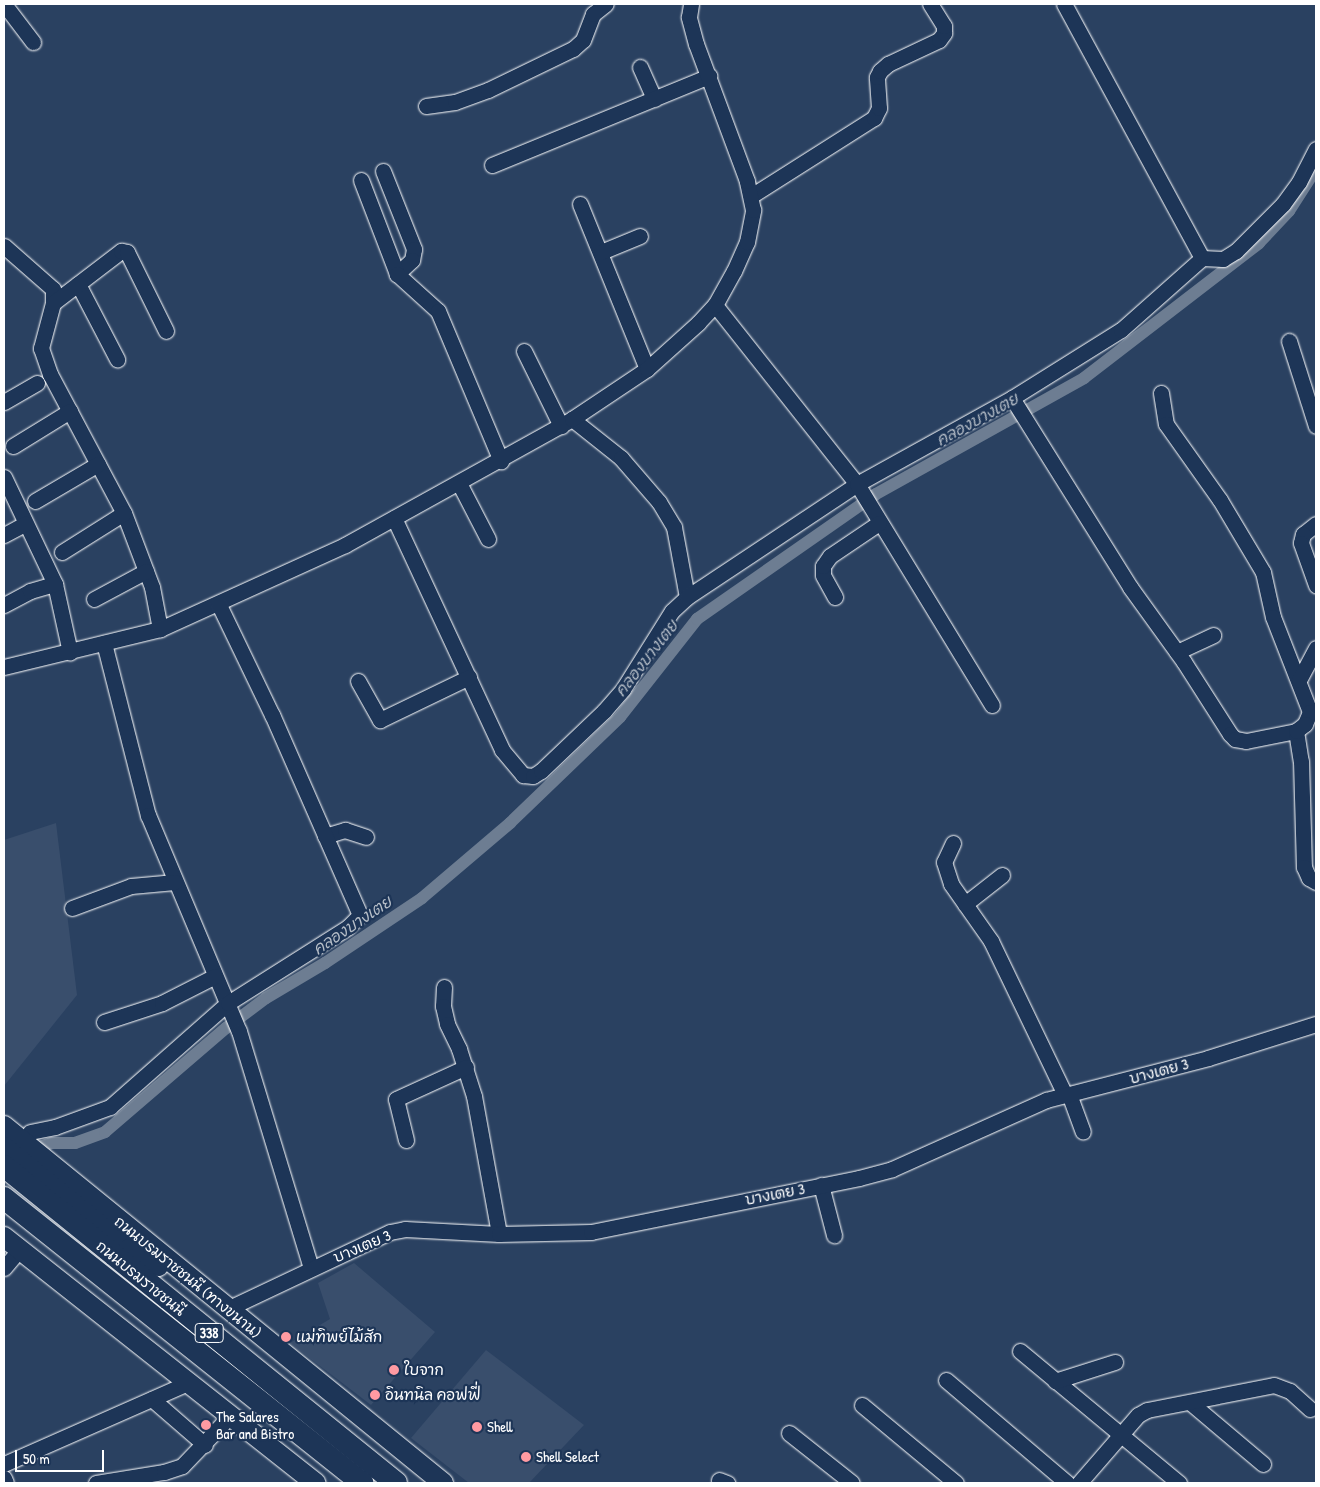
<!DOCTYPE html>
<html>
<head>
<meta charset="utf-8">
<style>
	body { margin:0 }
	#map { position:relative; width:1320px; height:1487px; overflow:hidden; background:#2a4161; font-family:"Patrick Hand","Playpen Sans Thai",sans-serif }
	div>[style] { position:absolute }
	.built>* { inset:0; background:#394e6c }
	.canal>* { height:12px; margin:-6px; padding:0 6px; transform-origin:6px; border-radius:6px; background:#6d7d92 }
	.roads { filter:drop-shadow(0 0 1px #fff) drop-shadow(0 0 1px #fff) }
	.minor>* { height:15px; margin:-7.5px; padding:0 7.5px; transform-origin:7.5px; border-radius:7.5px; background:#1d3557 }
	.major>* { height:20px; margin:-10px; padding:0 10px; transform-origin:10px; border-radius:10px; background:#1d3557 }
	.highway>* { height:22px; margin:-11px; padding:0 11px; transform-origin:11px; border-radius:11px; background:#1d3557 }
	.dots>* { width:14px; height:14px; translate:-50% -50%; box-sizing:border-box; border:2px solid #1d3557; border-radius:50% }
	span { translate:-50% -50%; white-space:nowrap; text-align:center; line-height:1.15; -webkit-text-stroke:4.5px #1d3557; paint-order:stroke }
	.shield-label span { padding:1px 4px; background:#1d3557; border:1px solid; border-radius:4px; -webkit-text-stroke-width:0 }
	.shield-label { font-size:14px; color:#fff; font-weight:700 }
	.street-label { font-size:15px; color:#fff }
	.poi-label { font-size:15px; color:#fff }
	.left { translate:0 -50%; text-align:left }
	.water-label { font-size:16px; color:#b6bec8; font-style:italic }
	.frame { position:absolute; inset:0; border:5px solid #fff; pointer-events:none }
	.scale { position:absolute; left:15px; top:1450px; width:89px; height:22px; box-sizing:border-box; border:2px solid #fff; border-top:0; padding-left:6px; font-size:15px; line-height:18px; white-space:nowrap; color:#fff; -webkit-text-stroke:4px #1d3557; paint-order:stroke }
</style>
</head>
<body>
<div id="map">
	<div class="built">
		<i style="clip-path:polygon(56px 823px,77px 995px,4px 1086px,4px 840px)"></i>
		<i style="clip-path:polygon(354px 1263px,435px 1332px,371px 1405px,290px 1343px,330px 1319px,318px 1283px)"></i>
		<i style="clip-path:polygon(486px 1350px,584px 1425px,529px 1483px,469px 1483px,411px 1438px)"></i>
	</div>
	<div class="canal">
		<i style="left:27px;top:1151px;width:26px;rotate:-18deg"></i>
		<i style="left:52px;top:1143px;width:23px"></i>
		<i style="left:75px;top:1143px;width:32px;rotate:-20deg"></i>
		<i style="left:105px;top:1132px;width:160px;rotate:-40.7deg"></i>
		<i style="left:226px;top:1028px;width:50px;rotate:-36.9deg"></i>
		<i style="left:266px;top:998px;width:69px;rotate:-30.7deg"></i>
		<i style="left:325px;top:963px;width:117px;rotate:-33.8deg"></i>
		<i style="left:422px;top:898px;width:116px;rotate:-40.4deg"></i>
		<i style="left:510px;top:823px;width:153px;rotate:-43.9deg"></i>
		<i style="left:620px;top:717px;width:125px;rotate:-51.8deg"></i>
		<i style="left:697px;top:619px;width:218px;rotate:-34.9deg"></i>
		<i style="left:876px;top:494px;width:238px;rotate:-29.1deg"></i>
		<i style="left:1084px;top:378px;width:221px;rotate:-37.6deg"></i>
		<i style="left:1259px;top:243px;width:44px;rotate:-46.8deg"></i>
		<i style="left:1289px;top:211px;width:50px;rotate:-57.3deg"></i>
	</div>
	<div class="roads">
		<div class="minor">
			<i style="left:4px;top:4px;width:48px;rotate:52.7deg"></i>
			<i style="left:640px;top:67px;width:35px;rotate:66deg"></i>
			<i style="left:426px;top:106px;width:29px;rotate:-8deg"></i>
			<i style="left:455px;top:102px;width:35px;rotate:-20deg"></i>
			<i style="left:488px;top:90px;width:94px;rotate:-25.8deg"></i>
			<i style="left:573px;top:49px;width:13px;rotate:-42deg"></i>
			<i style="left:583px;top:40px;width:28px;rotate:-69deg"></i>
			<i style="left:593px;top:14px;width:16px;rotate:-38deg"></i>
			<i style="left:492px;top:165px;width:235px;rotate:-22.3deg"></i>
			<i style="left:383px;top:171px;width:84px;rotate:68.3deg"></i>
			<i style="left:414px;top:249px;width:11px;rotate:100deg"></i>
			<i style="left:412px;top:260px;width:21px;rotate:137deg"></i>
			<i style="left:361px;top:180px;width:101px;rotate:69deg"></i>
			<i style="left:397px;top:274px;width:55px;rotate:42.1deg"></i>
			<i style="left:438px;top:311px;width:163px;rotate:67.2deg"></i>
			<i style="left:751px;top:196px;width:146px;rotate:-32.4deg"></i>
			<i style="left:874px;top:118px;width:11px;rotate:-63deg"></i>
			<i style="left:879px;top:108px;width:31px;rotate:-94deg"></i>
			<i style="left:877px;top:77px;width:7px;rotate:-63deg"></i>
			<i style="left:880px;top:71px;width:11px;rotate:-41deg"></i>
			<i style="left:888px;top:64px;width:56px;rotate:-25.2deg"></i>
			<i style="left:939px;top:40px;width:9px;rotate:-54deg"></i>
			<i style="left:944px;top:33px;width:7px;rotate:-90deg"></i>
			<i style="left:944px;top:26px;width:26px;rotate:-122deg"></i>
			<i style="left:580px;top:204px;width:178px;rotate:67.9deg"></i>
			<i style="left:4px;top:246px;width:65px;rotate:41.3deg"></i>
			<i style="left:53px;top:289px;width:14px;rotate:90deg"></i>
			<i style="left:53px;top:303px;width:47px;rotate:104.9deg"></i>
			<i style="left:41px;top:348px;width:28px;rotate:71deg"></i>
			<i style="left:50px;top:374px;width:157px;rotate:62deg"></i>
			<i style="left:124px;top:513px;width:79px;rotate:69.3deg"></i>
			<i style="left:152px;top:587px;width:43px;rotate:79.2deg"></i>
			<i style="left:601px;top:252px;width:42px;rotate:-22.3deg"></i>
			<i style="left:1202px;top:258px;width:21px;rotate:3deg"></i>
			<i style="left:1223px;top:259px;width:15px;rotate:-32deg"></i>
			<i style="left:1236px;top:251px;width:66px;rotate:-45deg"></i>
			<i style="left:1283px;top:204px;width:27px;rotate:-54deg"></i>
			<i style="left:1299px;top:182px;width:37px;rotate:-63deg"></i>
			<i style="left:78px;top:284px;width:85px;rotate:62.5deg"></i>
			<i style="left:53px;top:303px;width:86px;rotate:-37.4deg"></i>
			<i style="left:121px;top:251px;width:6px;rotate:9deg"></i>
			<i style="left:127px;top:252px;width:88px;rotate:63.7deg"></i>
			<i style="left:715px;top:305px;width:228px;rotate:51.6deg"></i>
			<i style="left:857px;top:484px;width:177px;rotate:-29deg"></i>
			<i style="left:1012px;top:398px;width:223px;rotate:58deg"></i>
			<i style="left:1130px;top:587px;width:92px;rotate:54.2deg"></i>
			<i style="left:1184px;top:662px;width:85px;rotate:57.4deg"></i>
			<i style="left:1230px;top:734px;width:7px;rotate:45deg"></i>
			<i style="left:1235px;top:739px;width:11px;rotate:10deg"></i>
			<i style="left:1246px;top:741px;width:51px;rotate:-11.3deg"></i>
			<i style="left:1296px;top:731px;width:30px;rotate:81deg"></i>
			<i style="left:1301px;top:761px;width:106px;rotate:88.4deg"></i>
			<i style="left:1304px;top:867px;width:12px;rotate:66deg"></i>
			<i style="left:1309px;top:878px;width:8px;rotate:30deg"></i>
			<i style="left:1289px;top:341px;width:89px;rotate:72.4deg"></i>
			<i style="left:524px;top:351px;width:84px;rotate:63.7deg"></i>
			<i style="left:1161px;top:393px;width:31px;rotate:81deg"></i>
			<i style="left:1166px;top:424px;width:93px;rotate:54.6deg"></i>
			<i style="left:1220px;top:500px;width:84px;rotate:59.2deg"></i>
			<i style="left:1263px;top:572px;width:46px;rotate:77.5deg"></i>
			<i style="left:1273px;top:617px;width:102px;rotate:68.7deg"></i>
			<i style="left:1310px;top:712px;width:13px;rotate:113deg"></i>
			<i style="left:1305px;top:724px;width:11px;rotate:142deg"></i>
			<i style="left:1012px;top:398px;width:128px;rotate:-32deg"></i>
			<i style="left:1121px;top:330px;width:108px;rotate:-41.6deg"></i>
			<i style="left:1202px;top:258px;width:289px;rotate:-118.5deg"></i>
			<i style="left:4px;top:402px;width:38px;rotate:-30deg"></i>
			<i style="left:572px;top:419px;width:63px;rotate:38.5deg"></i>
			<i style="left:621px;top:458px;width:58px;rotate:49.2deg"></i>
			<i style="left:659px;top:502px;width:29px;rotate:59deg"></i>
			<i style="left:674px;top:527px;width:71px;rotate:79.5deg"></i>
			<i style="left:13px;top:446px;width:67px;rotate:-31.6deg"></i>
			<i style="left:4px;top:477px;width:119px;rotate:64.5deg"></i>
			<i style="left:55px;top:584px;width:70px;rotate:77.6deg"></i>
			<i style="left:459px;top:483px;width:63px;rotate:62.6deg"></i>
			<i style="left:35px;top:501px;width:73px;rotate:-30.4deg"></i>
			<i style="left:394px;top:518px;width:256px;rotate:65deg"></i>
			<i style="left:502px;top:750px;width:33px;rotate:50deg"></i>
			<i style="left:523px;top:775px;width:10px;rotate:6deg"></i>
			<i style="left:533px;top:776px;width:9px;rotate:-32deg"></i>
			<i style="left:541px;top:771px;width:87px;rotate:-43.6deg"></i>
			<i style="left:604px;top:711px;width:29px;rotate:-49deg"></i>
			<i style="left:623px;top:689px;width:92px;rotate:-57.9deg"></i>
			<i style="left:672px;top:611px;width:21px;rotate:-43deg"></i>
			<i style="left:687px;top:597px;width:204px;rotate:-33.6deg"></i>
			<i style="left:857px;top:484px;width:259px;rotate:58.6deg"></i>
			<i style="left:1316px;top:524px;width:16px;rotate:142deg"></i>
			<i style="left:1303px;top:534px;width:9px;rotate:103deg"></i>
			<i style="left:1301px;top:543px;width:45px;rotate:70.3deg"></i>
			<i style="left:4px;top:535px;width:24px;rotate:-28deg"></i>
			<i style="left:62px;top:552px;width:73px;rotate:-32.2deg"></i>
			<i style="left:835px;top:597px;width:25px;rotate:-119deg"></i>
			<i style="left:823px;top:575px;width:9px;rotate:-90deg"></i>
			<i style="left:823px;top:566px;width:12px;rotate:-55deg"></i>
			<i style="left:830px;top:556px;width:59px;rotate:-34deg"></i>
			<i style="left:94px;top:599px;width:59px;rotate:-28.3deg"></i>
			<i style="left:4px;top:605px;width:30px;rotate:-28deg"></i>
			<i style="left:30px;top:591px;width:26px;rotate:-16deg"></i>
			<i style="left:104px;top:643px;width:178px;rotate:75.7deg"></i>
			<i style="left:148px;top:815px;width:234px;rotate:67.2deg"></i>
			<i style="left:239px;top:1031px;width:248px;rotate:73.1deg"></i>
			<i style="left:1177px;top:652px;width:40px;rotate:-25deg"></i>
			<i style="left:4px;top:667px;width:161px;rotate:-13.7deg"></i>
			<i style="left:160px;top:629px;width:203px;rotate:-24.4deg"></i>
			<i style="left:345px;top:545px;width:260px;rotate:-29deg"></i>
			<i style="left:572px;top:419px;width:90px;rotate:-33.7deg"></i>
			<i style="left:647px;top:369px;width:69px;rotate:-42deg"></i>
			<i style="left:698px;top:323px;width:25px;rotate:-47deg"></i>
			<i style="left:715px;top:305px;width:39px;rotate:-61deg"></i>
			<i style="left:734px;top:271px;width:32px;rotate:-66deg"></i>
			<i style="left:747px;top:242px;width:33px;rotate:-79deg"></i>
			<i style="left:753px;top:210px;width:30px;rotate:-102deg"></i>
			<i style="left:747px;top:181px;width:146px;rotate:-110.4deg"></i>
			<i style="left:696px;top:44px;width:28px;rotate:-105deg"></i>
			<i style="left:689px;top:17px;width:13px;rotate:-81deg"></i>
			<i style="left:1299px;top:680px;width:36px;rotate:-62deg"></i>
			<i style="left:358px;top:681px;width:45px;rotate:60.6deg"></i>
			<i style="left:380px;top:720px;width:99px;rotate:-25.8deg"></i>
			<i style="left:325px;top:836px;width:21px;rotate:-17deg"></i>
			<i style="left:345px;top:830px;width:22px;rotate:18deg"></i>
			<i style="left:953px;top:843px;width:21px;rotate:115deg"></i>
			<i style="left:944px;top:862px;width:23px;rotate:72deg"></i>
			<i style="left:951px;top:884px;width:70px;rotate:54.9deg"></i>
			<i style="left:991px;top:941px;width:171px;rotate:64.3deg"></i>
			<i style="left:965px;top:904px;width:47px;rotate:-38.1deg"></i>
			<i style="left:72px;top:908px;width:63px;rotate:-20.4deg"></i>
			<i style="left:131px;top:886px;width:44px;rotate:-5.2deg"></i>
			<i style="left:444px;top:987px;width:19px;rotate:93deg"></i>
			<i style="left:443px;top:1006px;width:18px;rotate:77deg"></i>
			<i style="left:447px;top:1024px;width:28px;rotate:64deg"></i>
			<i style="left:459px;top:1049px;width:49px;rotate:72.3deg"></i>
			<i style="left:474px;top:1096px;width:140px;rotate:79.7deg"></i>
			<i style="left:104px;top:1022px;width:61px;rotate:-18.1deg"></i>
			<i style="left:162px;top:1003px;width:59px;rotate:-27deg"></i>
			<i style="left:1069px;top:1094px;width:40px;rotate:69.8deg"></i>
			<i style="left:30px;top:1132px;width:25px;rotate:-11deg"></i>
			<i style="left:55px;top:1127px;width:59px;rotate:-20deg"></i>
			<i style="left:110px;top:1107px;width:157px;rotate:-41.4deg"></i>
			<i style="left:228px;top:1003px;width:142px;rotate:-32.3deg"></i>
			<i style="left:348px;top:927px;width:17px;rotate:-45deg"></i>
			<i style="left:360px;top:915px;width:219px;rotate:-113.7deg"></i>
			<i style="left:272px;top:715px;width:124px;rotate:-115.7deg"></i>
			<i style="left:406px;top:1140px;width:42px;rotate:-103.7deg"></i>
			<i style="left:396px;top:1099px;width:77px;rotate:-24.6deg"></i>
			<i style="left:821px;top:1185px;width:52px;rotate:75.4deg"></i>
			<i style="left:4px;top:1268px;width:23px;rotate:-50deg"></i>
			<i style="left:227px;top:1309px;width:180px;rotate:-25.3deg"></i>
			<i style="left:390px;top:1232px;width:15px;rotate:-11deg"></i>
			<i style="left:405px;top:1229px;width:94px;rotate:3deg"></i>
			<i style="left:499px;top:1234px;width:92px;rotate:-1.2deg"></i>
			<i style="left:591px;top:1232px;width:273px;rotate:-11.4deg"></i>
			<i style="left:859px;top:1178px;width:34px;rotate:-15deg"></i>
			<i style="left:892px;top:1169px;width:169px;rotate:-24.1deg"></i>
			<i style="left:1046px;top:1100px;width:167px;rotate:-14.5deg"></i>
			<i style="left:1208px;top:1058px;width:113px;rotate:-17.5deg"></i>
			<i style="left:1020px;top:1351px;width:207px;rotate:39.7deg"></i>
			<i style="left:946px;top:1380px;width:159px;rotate:40.4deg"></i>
			<i style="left:1055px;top:1381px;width:63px;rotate:-17.6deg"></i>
			<i style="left:152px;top:1399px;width:70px;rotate:41deg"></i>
			<i style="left:1192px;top:1404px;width:93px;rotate:40.2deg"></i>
			<i style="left:862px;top:1405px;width:122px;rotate:39.7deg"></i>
			<i style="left:789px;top:1433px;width:80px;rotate:38.4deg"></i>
			<i style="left:4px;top:1464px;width:201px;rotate:-23.8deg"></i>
			<i style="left:4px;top:1478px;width:5px;rotate:68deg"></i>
			<i style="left:719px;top:1480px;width:9px;rotate:21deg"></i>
			<i style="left:96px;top:1483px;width:69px;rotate:-9.2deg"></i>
			<i style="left:164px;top:1472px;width:19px;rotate:-18deg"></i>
			<i style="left:182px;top:1466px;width:69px;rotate:-46.2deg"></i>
			<i style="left:1079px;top:1483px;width:90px;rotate:-49.1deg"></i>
			<i style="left:1138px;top:1415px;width:10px;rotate:-29deg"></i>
			<i style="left:1147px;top:1410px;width:129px;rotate:-11.1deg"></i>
			<i style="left:1274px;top:1385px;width:17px;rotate:21deg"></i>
			<i style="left:1290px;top:1391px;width:27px;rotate:42deg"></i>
		</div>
		<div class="major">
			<i style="left:4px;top:1126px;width:566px;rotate:39.12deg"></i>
			<i style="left:4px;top:1147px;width:161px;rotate:39.2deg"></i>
			<i style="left:129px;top:1249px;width:34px;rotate:30deg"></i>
			<i style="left:4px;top:1237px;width:397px;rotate:38.3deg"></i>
		</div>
		<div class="highway">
			<i style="left:4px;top:1166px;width:504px;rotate:38.96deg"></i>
			<i style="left:4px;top:1198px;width:458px;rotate:38.5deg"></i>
		</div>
	</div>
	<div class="dots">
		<i style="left:286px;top:1337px;background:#ff9aa2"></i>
		<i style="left:394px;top:1370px;background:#ff9aa2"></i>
		<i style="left:375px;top:1395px;background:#ff9aa2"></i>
		<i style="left:206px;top:1425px;background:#ff9aa2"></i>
		<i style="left:477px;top:1427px;background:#ff9aa2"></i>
		<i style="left:526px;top:1457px;background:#ff9aa2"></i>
	</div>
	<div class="shield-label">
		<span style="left:209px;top:1333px">338</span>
	</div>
	<div class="street-label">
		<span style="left:1159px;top:1071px;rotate:-15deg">บางเตย 3</span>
		<span style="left:775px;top:1194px;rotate:-11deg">บางเตย 3</span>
		<span style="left:362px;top:1246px;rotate:-23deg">บางเตย 3</span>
		<span style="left:188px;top:1277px;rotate:39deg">ถนนบรมราชชนนี (ทางขนาน)</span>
		<span style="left:141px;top:1278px;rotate:39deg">ถนนบรมราชชนนี</span>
	</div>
	<div class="poi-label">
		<span class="left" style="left:296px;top:1337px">แม่ทิพย์ไม้สัก</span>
		<span class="left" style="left:404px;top:1370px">ใบจาก</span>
		<span class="left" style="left:385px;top:1395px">อินทนิล คอฟฟี่</span>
		<span class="left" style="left:216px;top:1425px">The Salares<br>Bar and Bistro</span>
		<span class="left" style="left:487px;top:1427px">Shell</span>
		<span class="left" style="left:536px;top:1457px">Shell Select</span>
	</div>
	<div class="water-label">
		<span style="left:977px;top:419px;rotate:-29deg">คลองบางเตย</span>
		<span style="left:646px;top:658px;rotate:-52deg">คลองบางเตย</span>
		<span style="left:352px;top:925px;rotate:-34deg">คลองบางเตย</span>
	</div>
	<div class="frame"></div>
	<div class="scale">50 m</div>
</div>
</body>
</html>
